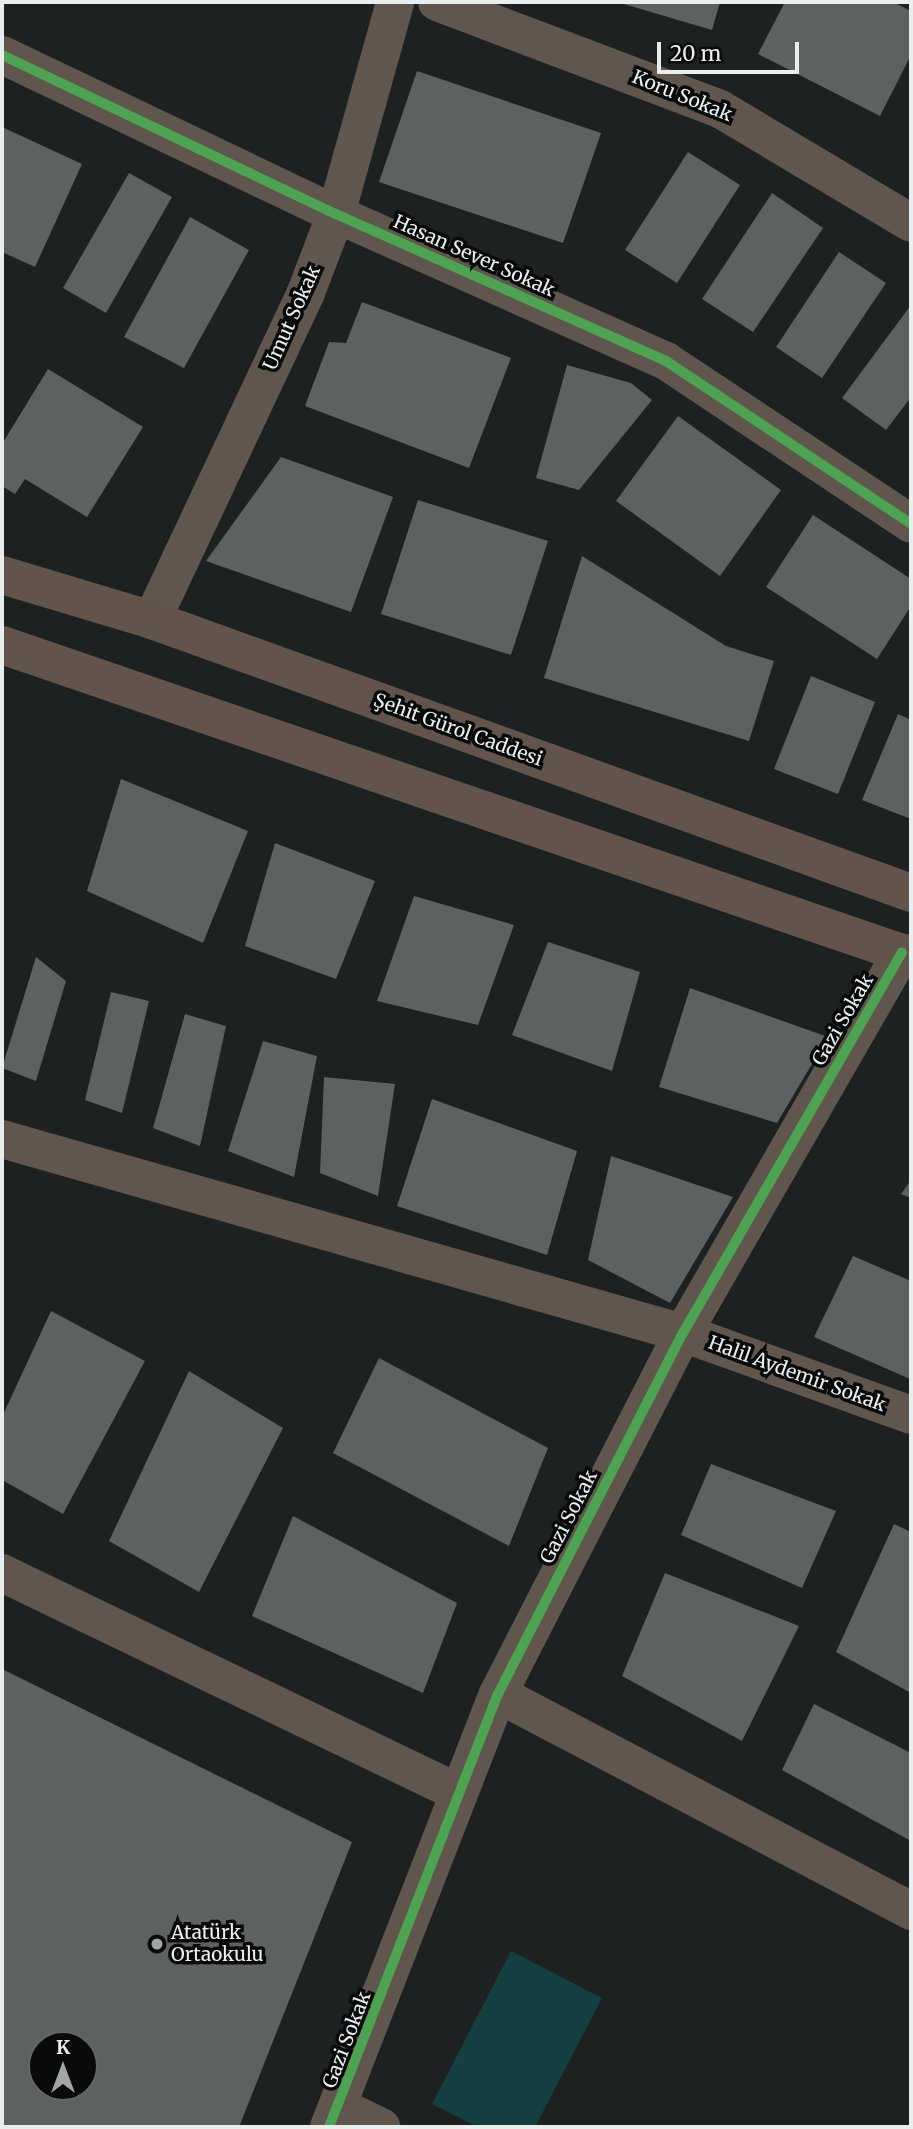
<!DOCTYPE html>
<html>
<head>
<meta charset="utf-8">
<style>
	body { margin:0 }
	#map { position:relative; width:913px; height:2129px; overflow:hidden; background:#1e2121; font-family:Merriweather,serif }
	div>[style] { position:absolute }
	.green>* { inset:0; background:#154041 }
	.building>* { inset:0; background:#5e6161 }
	.minor>* { height:38px; margin:-19px; padding:0 19px; transform-origin:19px; border-radius:19px; background:#60564e }
	.secondary>* { height:38px; margin:-19px; padding:0 19px; transform-origin:19px; border-radius:19px; background:#62544a }
	.cycleway>* { height:10px; margin:-5px; padding:0 5px; transform-origin:5px; border-radius:5px; background:#4ca352 }
	.dots>* { width:19px; height:19px; translate:-50% -50%; box-sizing:border-box; border:4px solid #090b0b; border-radius:50% }
	span { translate:-50% -50%; white-space:nowrap; text-align:center; line-height:1.15; -webkit-text-stroke:7px #090b0b; paint-order:stroke }
	.street-label { font-size:19px; color:#ebeeee }
	.poi-label { font-size:19px; color:#ebeeee }
	.left { translate:0 -50%; text-align:left }
	.frame { position:absolute; inset:0; border:4px solid #ebeeee; pointer-events:none }
	.north { position:absolute; left:28px; top:2031px; width:70px; height:70px; box-sizing:border-box; background:#090b0b; border:2px solid #636666; border-radius:50%; rotate:0deg; font-size:19px; font-weight:700; line-height:28px; text-align:center; color:#ebeeee }
	.north::after { content:''; display:block; margin:auto; width:24px; height:32px; background:#a3a6a6; clip-path:polygon(50% 0,100% 100%,50% 72%,0 100%) }
	.scale { position:absolute; left:657px; top:42px; width:142px; height:32px; box-sizing:border-box; border:4px solid #ebeeee; border-top:0; padding-left:9px; font-size:21px; line-height:24px; white-space:nowrap; color:#ebeeee; -webkit-text-stroke:5px #090b0b; paint-order:stroke }
</style>
</head>
<body>
<div id="map">
	<div class="green">
		<i style="clip-path:polygon(511px 1951px,602px 1998px,535px 2127px,478px 2127px,432px 2104px)"></i>
	</div>
	<div class="building">
		<i style="clip-path:polygon(617px 2px,720px 2px,712px 30px)"></i>
		<i style="clip-path:polygon(785px 2px,893px 2px,911px 11px,911px 55px,880px 116px,758px 54px)"></i>
		<i style="clip-path:polygon(417px 71px,601px 133px,563px 243px,379px 182px)"></i>
		<i style="clip-path:polygon(2px 127px,82px 164px,35px 267px,2px 252px)"></i>
		<i style="clip-path:polygon(688px 152px,740px 185px,677px 283px,625px 250px)"></i>
		<i style="clip-path:polygon(129px 173px,172px 197px,106px 313px,63px 288px)"></i>
		<i style="clip-path:polygon(772px 193px,823px 228px,753px 332px,702px 299px)"></i>
		<i style="clip-path:polygon(190px 217px,249px 250px,184px 368px,124px 337px)"></i>
		<i style="clip-path:polygon(839px 252px,886px 283px,822px 378px,776px 347px)"></i>
		<i style="clip-path:polygon(362px 302px,511px 358px,469px 468px,305px 406px,329px 342px,346px 343px)"></i>
		<i style="clip-path:polygon(911px 305px,911px 397px,886px 430px,842px 398px)"></i>
		<i style="clip-path:polygon(567px 365px,631px 383px,652px 400px,579px 490px,536px 478px)"></i>
		<i style="clip-path:polygon(48px 369px,143px 427px,87px 517px,25px 479px,15px 494px,2px 486px,2px 444px)"></i>
		<i style="clip-path:polygon(678px 416px,781px 490px,720px 576px,616px 501px)"></i>
		<i style="clip-path:polygon(281px 457px,393px 497px,351px 612px,206px 561px)"></i>
		<i style="clip-path:polygon(418px 500px,548px 541px,511px 655px,381px 614px)"></i>
		<i style="clip-path:polygon(813px 515px,911px 579px,911px 606px,877px 659px,766px 587px)"></i>
		<i style="clip-path:polygon(582px 556px,726px 646px,774px 661px,749px 741px,544px 678px)"></i>
		<i style="clip-path:polygon(811px 676px,875px 702px,838px 794px,774px 769px)"></i>
		<i style="clip-path:polygon(898px 714px,911px 720px,911px 819px,862px 800px)"></i>
		<i style="clip-path:polygon(121px 779px,248px 831px,203px 943px,87px 891px)"></i>
		<i style="clip-path:polygon(275px 843px,375px 881px,336px 979px,245px 946px)"></i>
		<i style="clip-path:polygon(414px 896px,514px 925px,478px 1025px,377px 1001px)"></i>
		<i style="clip-path:polygon(548px 942px,640px 972px,612px 1071px,512px 1035px)"></i>
		<i style="clip-path:polygon(36px 957px,66px 981px,36px 1081px,2px 1068px)"></i>
		<i style="clip-path:polygon(690px 988px,828px 1037px,777px 1123px,659px 1087px)"></i>
		<i style="clip-path:polygon(111px 992px,149px 1001px,122px 1113px,85px 1100px)"></i>
		<i style="clip-path:polygon(185px 1014px,226px 1026px,200px 1146px,153px 1128px)"></i>
		<i style="clip-path:polygon(263px 1041px,317px 1056px,294px 1177px,228px 1151px)"></i>
		<i style="clip-path:polygon(324px 1077px,395px 1084px,378px 1196px,320px 1173px)"></i>
		<i style="clip-path:polygon(432px 1099px,577px 1151px,547px 1255px,397px 1206px)"></i>
		<i style="clip-path:polygon(611px 1156px,733px 1197px,670px 1303px,588px 1260px)"></i>
		<i style="clip-path:polygon(911px 1180px,911px 1198px,901px 1194px)"></i>
		<i style="clip-path:polygon(853px 1256px,911px 1281px,910px 1379px,814px 1337px)"></i>
		<i style="clip-path:polygon(51px 1311px,145px 1361px,63px 1514px,2px 1480px,2px 1417px)"></i>
		<i style="clip-path:polygon(379px 1358px,548px 1448px,509px 1546px,333px 1453px)"></i>
		<i style="clip-path:polygon(189px 1371px,283px 1428px,199px 1592px,109px 1541px)"></i>
		<i style="clip-path:polygon(711px 1464px,836px 1511px,802px 1588px,681px 1535px)"></i>
		<i style="clip-path:polygon(293px 1516px,457px 1603px,423px 1693px,252px 1616px)"></i>
		<i style="clip-path:polygon(894px 1524px,911px 1532px,911px 1693px,836px 1652px)"></i>
		<i style="clip-path:polygon(665px 1573px,799px 1626px,742px 1741px,622px 1676px)"></i>
		<i style="clip-path:polygon(evenodd,2px 1669px,352px 1842px,239px 2127px,2px 2127px,2px 1669px,42px 2045px,84px 2045px,84px 2087px,42px 2087px,42px 2045px)"></i>
		<i style="clip-path:polygon(814px 1704px,911px 1753px,911px 1841px,782px 1770px)"></i>
	</div>
	<div class="minor">
		<i style="left:437px;top:2px;width:303px;rotate:20.7deg"></i>
		<i style="left:720px;top:109px;width:222px;rotate:30.8deg"></i>
		<i style="left:2px;top:55px;width:370px;rotate:25.5deg"></i>
		<i style="left:336px;top:214px;width:361px;rotate:24deg"></i>
		<i style="left:666px;top:361px;width:294px;rotate:33.6deg"></i>
		<i style="left:152px;top:620px;width:359px;rotate:-64.8deg"></i>
		<i style="left:305px;top:295px;width:87px;rotate:-69.1deg"></i>
		<i style="left:336px;top:214px;width:220px;rotate:-74.4deg"></i>
		<i style="left:2px;top:1139px;width:708px;rotate:15.9deg"></i>
		<i style="left:683px;top:1333px;width:242px;rotate:19.8deg"></i>
		<i style="left:2px;top:1573px;width:505px;rotate:25.7deg"></i>
		<i style="left:498px;top:1694px;width:467px;rotate:27.7deg"></i>
		<i style="left:340px;top:2107px;width:46px;rotate:26deg"></i>
		<i style="left:329px;top:2127px;width:465px;rotate:-68.7deg"></i>
		<i style="left:498px;top:1694px;width:406px;rotate:-62.9deg"></i>
		<i style="left:683px;top:1333px;width:439px;rotate:-60.1deg"></i>
	</div>
	<div class="secondary">
		<i style="left:2px;top:575px;width:157px;rotate:16.7deg"></i>
		<i style="left:152px;top:620px;width:807px;rotate:19.78deg"></i>
		<i style="left:2px;top:645px;width:961px;rotate:18.89deg"></i>
	</div>
	<div class="cycleway">
		<i style="left:2px;top:55px;width:370px;rotate:25.5deg"></i>
		<i style="left:336px;top:214px;width:361px;rotate:24deg"></i>
		<i style="left:666px;top:361px;width:294px;rotate:33.6deg"></i>
		<i style="left:329px;top:2127px;width:465px;rotate:-68.7deg"></i>
		<i style="left:498px;top:1694px;width:406px;rotate:-62.9deg"></i>
		<i style="left:683px;top:1333px;width:439px;rotate:-60.1deg"></i>
	</div>
	<div class="dots">
		<i style="left:157px;top:1944px;background:#a3a6a6"></i>
	</div>
	<div class="street-label">
		<span style="left:682px;top:96px;rotate:22deg">Koru Sokak</span>
		<span style="left:474px;top:256px;rotate:24deg">Hasan Sever Sokak</span>
		<span style="left:292px;top:318px;rotate:-66deg">Umut Sokak</span>
		<span style="left:458px;top:730px;rotate:20deg">Şehit Gürol Caddesi</span>
		<span style="left:843px;top:1020px;rotate:-60deg">Gazi Sokak</span>
		<span style="left:797px;top:1374px;rotate:20deg">Halil Aydemir Sokak</span>
		<span style="left:569px;top:1517px;rotate:-63deg">Gazi Sokak</span>
		<span style="left:347px;top:2040px;rotate:-69deg">Gazi Sokak</span>
	</div>
	<div class="poi-label">
		<span class="left" style="left:171px;top:1944px">Atatürk<br>Ortaokulu</span>
	</div>
	<div class="frame"></div>
	<div class="north">K</div>
	<div class="scale">20 m</div>
</div>
</body>
</html>
